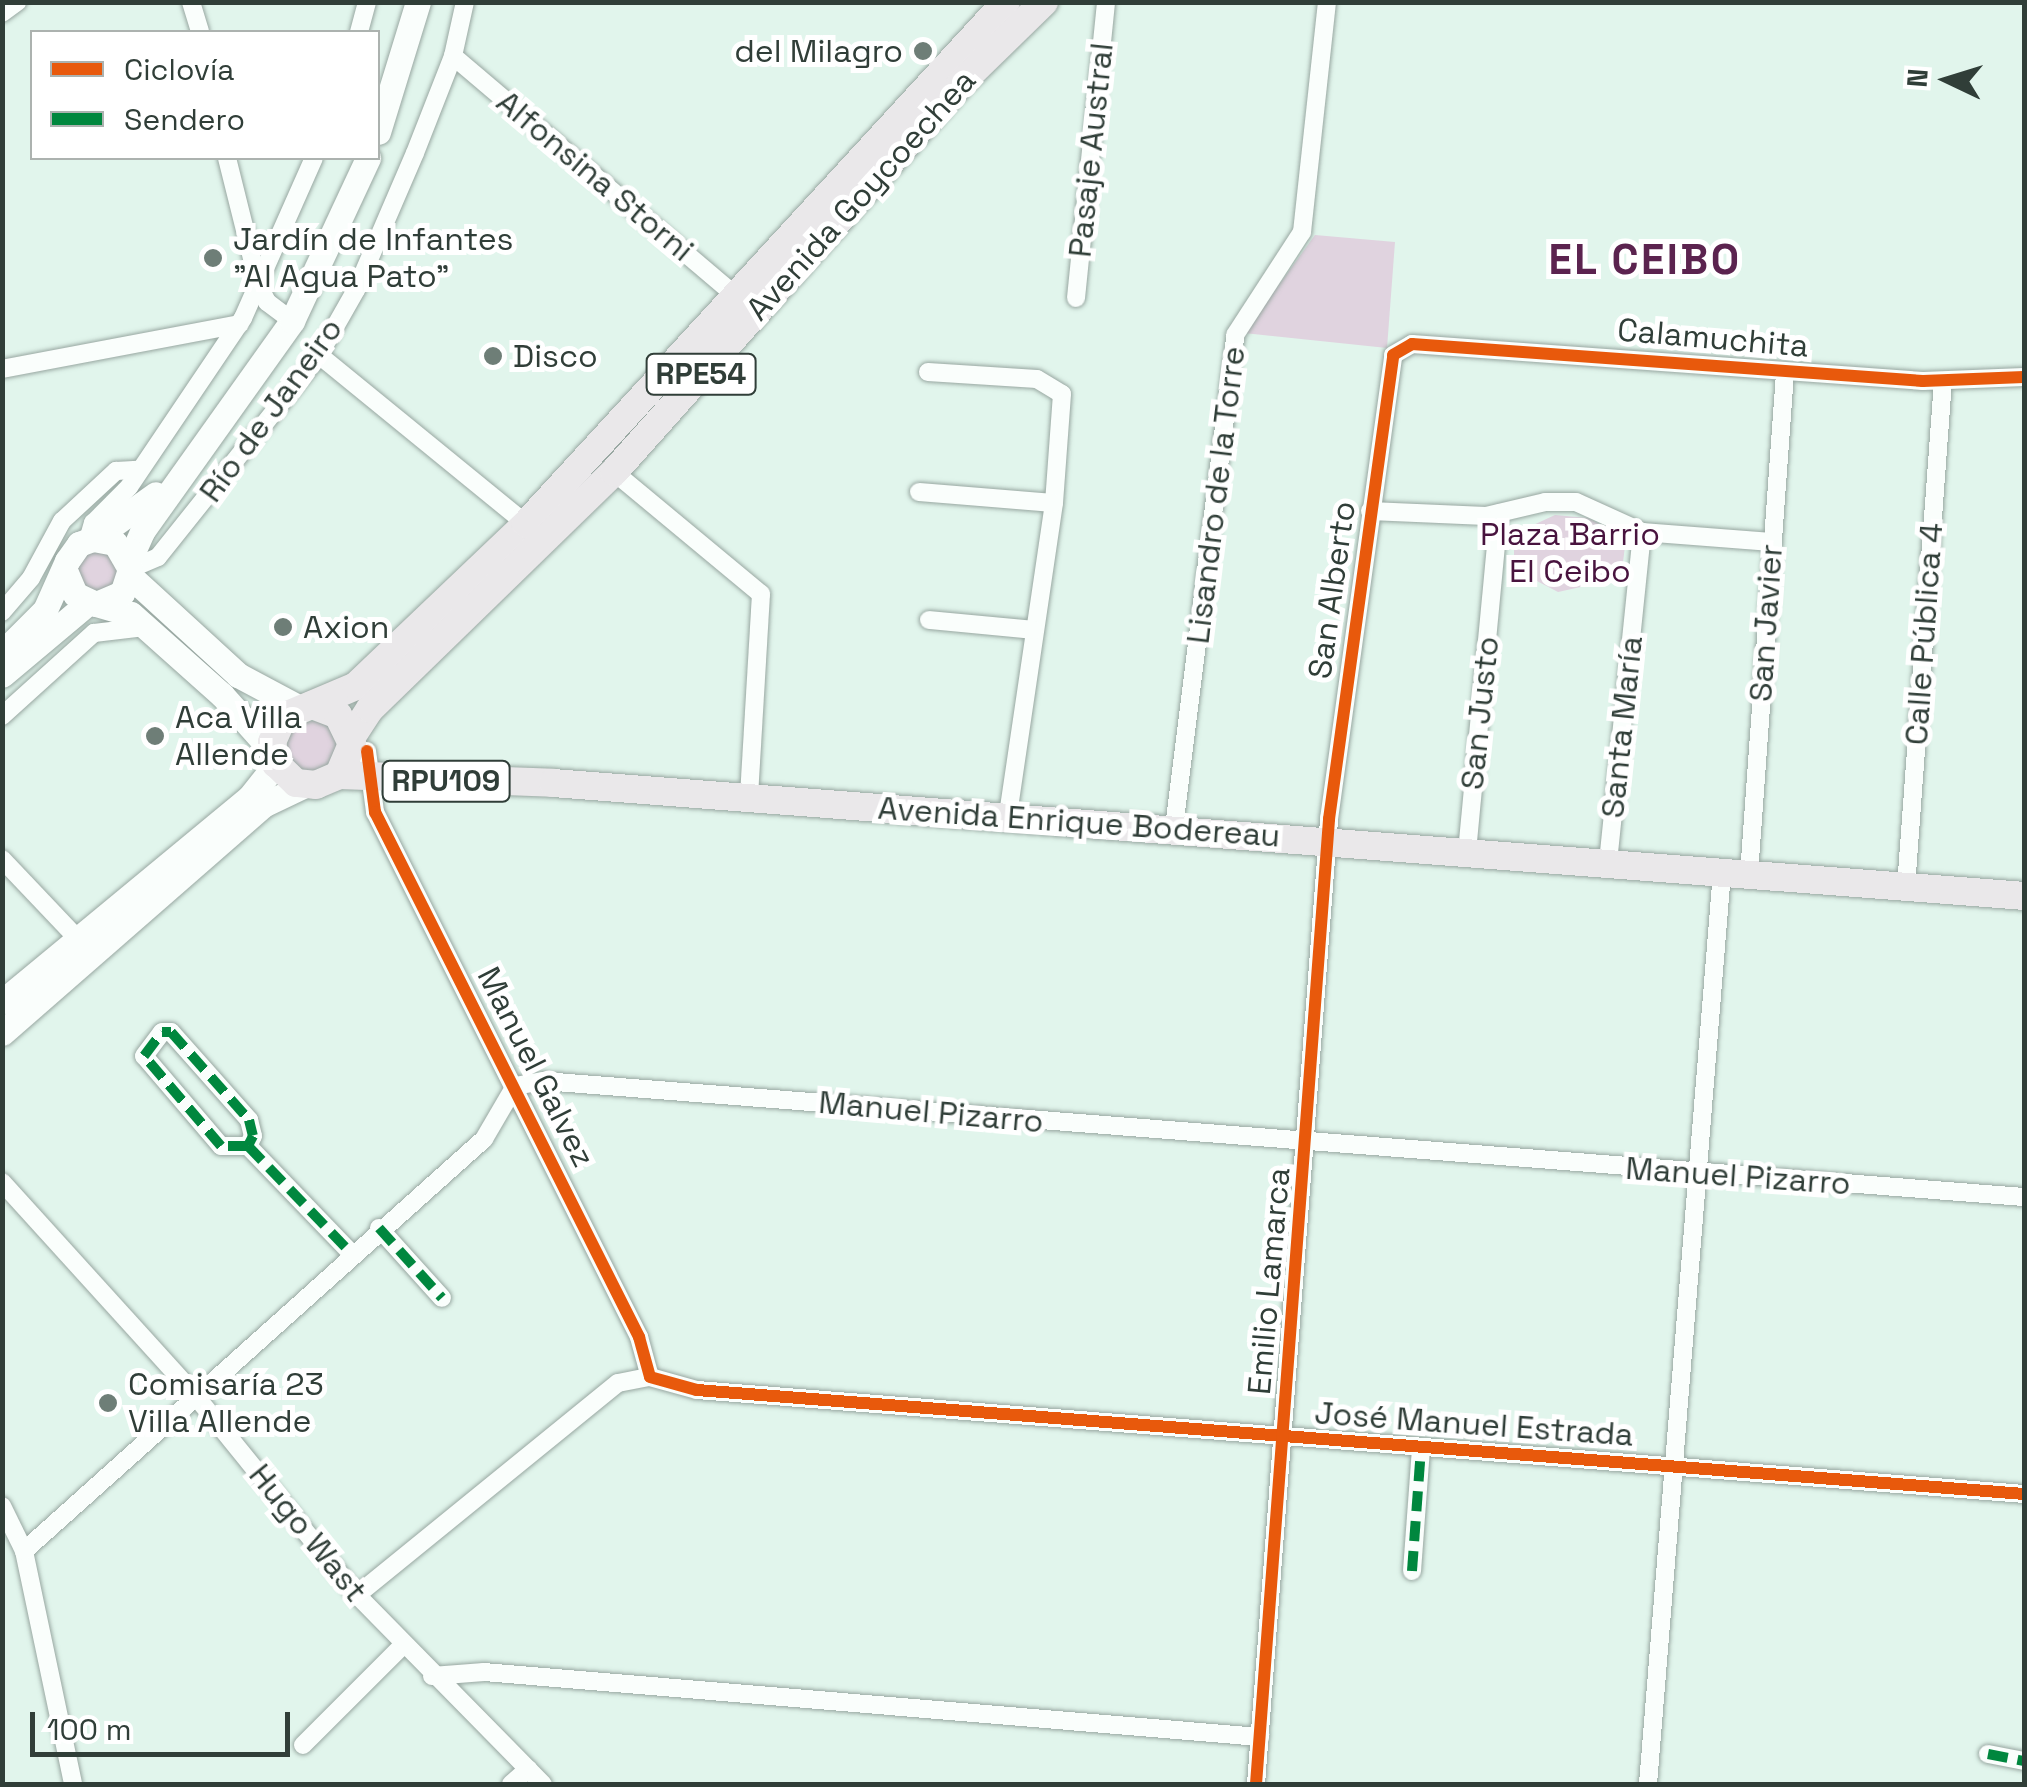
<!DOCTYPE html>
<html>
<head>
<meta charset="utf-8">
<style>
	body { margin:0 }
	#map { position:relative; width:2027px; height:1787px; overflow:hidden; background:#e1f5ec; font-family:"Space Grotesk",sans-serif }
	div>[style] { position:absolute }
	.green>* { inset:0; background:#e0d3df }
	.round { border-radius:50% }
	.roads { filter:drop-shadow(0 0 2px #98a7a1) drop-shadow(0 0 2px #98a7a1) }
	.street>* { height:18px; margin:-9px; padding:0 9px; transform-origin:9px; border-radius:9px; background:#fafefc }
	.secondary>* { height:25px; margin:-12.5px; padding:0 12.5px; transform-origin:12.5px; border-radius:12.5px; background:#fafefc }
	.primary>* { height:28px; margin:-14px; padding:0 14px; transform-origin:14px; border-radius:14px; background:#eae8ea }
	.quiet>* { height:10px; margin-top:-5px; transform-origin:0; background:repeating-linear-gradient(90deg,#00873e 0 20px,transparent 0 30px) }
	.cycleway>* { height:12px; margin:-6px; padding:0 6px; transform-origin:6px; border-radius:6px; background:#e8590c }
	.dots>* { width:28px; height:28px; translate:-50% -50%; box-sizing:border-box; border:5px solid #fff; border-radius:50% }
	span { translate:-50% -50%; white-space:nowrap; text-align:center; line-height:1.15; -webkit-text-stroke:10px #fff; paint-order:stroke }
	.shield-label span { padding:2px 8px; background:#fff; border:2px solid; border-radius:8px; -webkit-text-stroke-width:0 }
	.shield-label { font-size:30px; color:#303e38; font-weight:700 }
	.poi-label { font-size:32px; color:#303e38 }
	.right { translate:-100% -50%; text-align:right }
	.left { translate:0 -50%; text-align:left }
	.street-label { font-size:32px; color:#303e38 }
	.park-label { font-size:32px; color:#48133e }
	.district-label { font-size:42px; color:#5b234f; font-weight:700; letter-spacing:2.5px }
	.frame { position:absolute; inset:0; border:5px solid #303e38; pointer-events:none }
	.legend { position:absolute; left:30px; top:30px; width:350px; height:130px; box-sizing:border-box; background:#fff; border:2px solid #acb2af; margin:0; padding:12px 18px; list-style:none; font-size:30px; color:#303e38 }
	.legend li { display:flex; align-items:center; gap:20px; height:50px }
	.legend b { width:50px; border:2px solid #acb2af }
	.north { position:absolute; left:1897px; top:30px; width:100px; height:100px; -webkit-text-stroke:8px #fff; paint-order:stroke; rotate:274deg; font-size:28px; font-weight:700; line-height:40px; text-align:center; color:#303e38 }
	.north::after { content:''; display:block; margin:auto; width:35px; height:45px; background:#303e38; clip-path:polygon(50% 0,100% 100%,50% 72%,0 100%) }
	.scale { position:absolute; left:30px; top:1712px; width:260px; height:45px; box-sizing:border-box; border:5px solid #303e38; border-top:0; padding-left:12px; font-size:30px; line-height:35px; white-space:nowrap; color:#303e38; -webkit-text-stroke:8px #fff; paint-order:stroke }
</style>
</head>
<body>
<div id="map">
	<div class="green">
		<i style="clip-path:polygon(1315px 235px,1395px 242px,1387px 348px,1244px 333px)"></i>
		<i style="clip-path:polygon(1555px 515px,1588px 518px,1626px 538px,1621px 578px,1558px 592px,1514px 569px,1514px 548px,1529px 527px)"></i>
		<i style="clip-path:polygon(107px 549px,120px 574px,107px 591px,85px 590px,75px 563px,85px 551px)"></i>
		<i class="round" style="left:287px;top:721px;width:52px;height:52px"></i>
	</div>
	<div class="roads">
		<div class="street">
			<i style="left:191px;top:2px;width:31px;rotate:73deg"></i>
			<i style="left:2px;top:13px;width:19px;rotate:-36deg"></i>
			<i style="left:359px;top:32px;width:31px;rotate:-75deg"></i>
			<i style="left:453px;top:56px;width:371px;rotate:40.3deg"></i>
			<i style="left:227px;top:158px;width:132px;rotate:76deg"></i>
			<i style="left:259px;top:286px;width:18px;rotate:63deg"></i>
			<i style="left:267px;top:302px;width:31px;rotate:37deg"></i>
			<i style="left:1076px;top:298px;width:298px;rotate:-84.2deg"></i>
			<i style="left:319px;top:355px;width:267px;rotate:39.2deg"></i>
			<i style="left:2px;top:369px;width:242px;rotate:-10.7deg"></i>
			<i style="left:928px;top:372px;width:109px;rotate:3.7deg"></i>
			<i style="left:1037px;top:379px;width:29px;rotate:31deg"></i>
			<i style="left:1062px;top:394px;width:109px;rotate:94.2deg"></i>
			<i style="left:1054px;top:503px;width:316px;rotate:98.4deg"></i>
			<i style="left:614px;top:472px;width:191px;rotate:39.7deg"></i>
			<i style="left:761px;top:594px;width:204px;rotate:93.4deg"></i>
			<i style="left:919px;top:492px;width:135px;rotate:4.7deg"></i>
			<i style="left:1370px;top:511px;width:116px;rotate:2.5deg"></i>
			<i style="left:1486px;top:516px;width:61px;rotate:-13.3deg"></i>
			<i style="left:1545px;top:502px;width:31px"></i>
			<i style="left:1576px;top:502px;width:72px;rotate:24.4deg"></i>
			<i style="left:1642px;top:532px;width:130px;rotate:4.4deg"></i>
			<i style="left:88px;top:540px;width:18px;rotate:-74deg"></i>
			<i style="left:93px;top:523px;width:51px;rotate:-45deg"></i>
			<i style="left:129px;top:487px;width:204px;rotate:-56deg"></i>
			<i style="left:243px;top:318px;width:175px;rotate:-66.1deg"></i>
			<i style="left:130px;top:569px;width:30px;rotate:-23deg"></i>
			<i style="left:158px;top:557px;width:258px;rotate:-51.4deg"></i>
			<i style="left:319px;top:355px;width:75px;rotate:-60.4deg"></i>
			<i style="left:356px;top:290px;width:149px;rotate:-66.7deg"></i>
			<i style="left:415px;top:153px;width:104px;rotate:-68.6deg"></i>
			<i style="left:453px;top:56px;width:55px;rotate:-77.5deg"></i>
			<i style="left:2px;top:612px;width:45px;rotate:-49.5deg"></i>
			<i style="left:31px;top:578px;width:65px;rotate:-61.5deg"></i>
			<i style="left:62px;top:521px;width:74px;rotate:-42.8deg"></i>
			<i style="left:116px;top:471px;width:22px;rotate:-3deg"></i>
			<i style="left:929px;top:620px;width:105px;rotate:5.4deg"></i>
			<i style="left:2px;top:716px;width:124px;rotate:-42.1deg"></i>
			<i style="left:94px;top:633px;width:51px;rotate:-6.7deg"></i>
			<i style="left:367px;top:751px;width:62px;rotate:82.5deg"></i>
			<i style="left:375px;top:812px;width:588px;rotate:63.3deg"></i>
			<i style="left:639px;top:1337px;width:41px;rotate:74.6deg"></i>
			<i style="left:650px;top:1377px;width:49px;rotate:15.5deg"></i>
			<i style="left:697px;top:1390px;width:1331px;rotate:4.48deg"></i>
			<i style="left:1174px;top:828px;width:497px;rotate:-82.9deg"></i>
			<i style="left:1235px;top:335px;width:123px;rotate:-57deg"></i>
			<i style="left:1302px;top:232px;width:231px;rotate:-83.8deg"></i>
			<i style="left:1467px;top:852px;width:340px;rotate:-84.6deg"></i>
			<i style="left:2px;top:859px;width:109px;rotate:46.5deg"></i>
			<i style="left:1608px;top:862px;width:332px;rotate:-84.1deg"></i>
			<i style="left:1749px;top:874px;width:502px;rotate:-85.89deg"></i>
			<i style="left:1906px;top:887px;width:507px;rotate:-85.82deg"></i>
			<i style="left:515px;top:1086px;width:28px;rotate:-10deg"></i>
			<i style="left:543px;top:1081px;width:1486px;rotate:4.48deg"></i>
			<i style="left:248px;top:1146px;width:27px;rotate:180deg"></i>
			<i style="left:221px;top:1146px;width:118px;rotate:-130.5deg"></i>
			<i style="left:144px;top:1056px;width:30px;rotate:-53deg"></i>
			<i style="left:162px;top:1032px;width:9px"></i>
			<i style="left:171px;top:1032px;width:118px;rotate:48.4deg"></i>
			<i style="left:249px;top:1120px;width:16px;rotate:76deg"></i>
			<i style="left:253px;top:1136px;width:11px;rotate:117deg"></i>
			<i style="left:248px;top:1146px;width:149px;rotate:46.1deg"></i>
			<i style="left:2px;top:1182px;width:286px;rotate:47.8deg"></i>
			<i style="left:194px;top:1394px;width:259px;rotate:51deg"></i>
			<i style="left:357px;top:1595px;width:265px;rotate:45.5deg"></i>
			<i style="left:379px;top:1228px;width:94px;rotate:48deg"></i>
			<i style="left:2px;top:1506px;width:50px;rotate:63.9deg"></i>
			<i style="left:24px;top:1551px;width:238px;rotate:78.1deg"></i>
			<i style="left:24px;top:1551px;width:618px;rotate:-41.85deg"></i>
			<i style="left:484px;top:1139px;width:61px;rotate:-59.7deg"></i>
			<i style="left:1412px;top:1571px;width:124px;rotate:-85.8deg"></i>
			<i style="left:357px;top:1595px;width:336px;rotate:-39.1deg"></i>
			<i style="left:618px;top:1383px;width:33px;rotate:-11deg"></i>
			<i style="left:432px;top:1676px;width:52px;rotate:-4.4deg"></i>
			<i style="left:484px;top:1672px;width:779px;rotate:4.79deg"></i>
			<i style="left:303px;top:1745px;width:141px;rotate:-45deg"></i>
			<i style="left:1988px;top:1754px;width:37px;rotate:11deg"></i>
			<i style="left:511px;top:1784px;width:23px;rotate:-41deg"></i>
			<i style="left:1256px;top:1784px;width:968px;rotate:-85.67deg"></i>
			<i style="left:1329px;top:819px;width:468px;rotate:-82.1deg"></i>
			<i style="left:1393px;top:355px;width:22px;rotate:-30deg"></i>
			<i style="left:1412px;top:344px;width:512px;rotate:4.14deg"></i>
			<i style="left:1923px;top:381px;width:101px;rotate:-2.3deg"></i>
			<i style="left:1648px;top:1784px;width:915px;rotate:-85.36deg"></i>
		</div>
		<div class="secondary">
			<i style="left:378px;top:132px;width:136px;rotate:-72.9deg"></i>
			<i style="left:93px;top:539px;width:77px;rotate:-35.5deg"></i>
			<i style="left:129px;top:561px;width:34px;rotate:-66deg"></i>
			<i style="left:143px;top:530px;width:257px;rotate:-54.5deg"></i>
			<i style="left:292px;top:321px;width:180px;rotate:-65deg"></i>
			<i style="left:130px;top:576px;width:147px;rotate:42.5deg"></i>
			<i style="left:238px;top:675px;width:68px;rotate:28.1deg"></i>
			<i style="left:96px;top:604px;width:36px;rotate:16deg"></i>
			<i style="left:131px;top:614px;width:122px;rotate:41.7deg"></i>
			<i style="left:222px;top:695px;width:75px;rotate:48.2deg"></i>
			<i style="left:2px;top:653px;width:61px;rotate:-45deg"></i>
			<i style="left:45px;top:610px;width:54px;rotate:-65.8deg"></i>
			<i style="left:67px;top:561px;width:21px;rotate:-55deg"></i>
			<i style="left:79px;top:544px;width:15px;rotate:-20deg"></i>
			<i style="left:93px;top:539px;width:22px;rotate:10deg"></i>
			<i style="left:115px;top:543px;width:30px;rotate:60deg"></i>
			<i style="left:130px;top:569px;width:25px;rotate:108deg"></i>
			<i style="left:122px;top:593px;width:28px;rotate:157deg"></i>
			<i style="left:96px;top:604px;width:23px;rotate:-155deg"></i>
			<i style="left:75px;top:594px;width:25px;rotate:-113deg"></i>
			<i style="left:2px;top:675px;width:114px;rotate:-40deg"></i>
			<i style="left:2px;top:1002px;width:320px;rotate:-39.6deg"></i>
			<i style="left:249px;top:798px;width:43px;rotate:-51.5deg"></i>
			<i style="left:2px;top:1033px;width:347px;rotate:-41.1deg"></i>
			<i style="left:263px;top:805px;width:47px;rotate:-25.5deg"></i>
		</div>
		<div class="primary">
			<i style="left:312px;top:705px;width:28px;rotate:21deg"></i>
			<i style="left:338px;top:715px;width:32px;rotate:64deg"></i>
			<i style="left:352px;top:744px;width:34px;rotate:113deg"></i>
			<i style="left:339px;top:775px;width:25px;rotate:157deg"></i>
			<i style="left:316px;top:785px;width:20px;rotate:-174deg"></i>
			<i style="left:296px;top:783px;width:28px;rotate:-136deg"></i>
			<i style="left:276px;top:764px;width:22px;rotate:-100deg"></i>
			<i style="left:272px;top:742px;width:27px;rotate:-66deg"></i>
			<i style="left:283px;top:717px;width:79px;rotate:-23deg"></i>
			<i style="left:356px;top:686px;width:235px;rotate:-43.6deg"></i>
			<i style="left:526px;top:524px;width:709px;rotate:-47.4deg"></i>
			<i style="left:351px;top:738px;width:35px;rotate:-57deg"></i>
			<i style="left:370px;top:709px;width:340px;rotate:-44.2deg"></i>
			<i style="left:614px;top:472px;width:521px;rotate:-48.27deg"></i>
			<i style="left:961px;top:83px;width:116px;rotate:-44.3deg"></i>
			<i style="left:339px;top:775px;width:214px;rotate:2.1deg"></i>
			<i style="left:553px;top:783px;width:1475px;rotate:4.39deg"></i>
		</div>
	</div>
	<div class="quiet">
		<i style="left:248px;top:1146px;width:27px;rotate:180deg"></i>
		<i style="left:221px;top:1146px;width:118px;rotate:-130.5deg"></i>
		<i style="left:144px;top:1056px;width:30px;rotate:-53deg"></i>
		<i style="left:162px;top:1032px;width:9px"></i>
		<i style="left:171px;top:1032px;width:118px;rotate:48.4deg"></i>
		<i style="left:249px;top:1120px;width:16px;rotate:76deg"></i>
		<i style="left:253px;top:1136px;width:11px;rotate:117deg"></i>
		<i style="left:248px;top:1146px;width:149px;rotate:46.1deg"></i>
		<i style="left:379px;top:1228px;width:94px;rotate:48deg"></i>
		<i style="left:1412px;top:1571px;width:124px;rotate:-85.8deg"></i>
		<i style="left:1988px;top:1754px;width:37px;rotate:11deg"></i>
	</div>
	<div class="cycleway">
		<i style="left:367px;top:751px;width:62px;rotate:82.5deg"></i>
		<i style="left:375px;top:812px;width:588px;rotate:63.3deg"></i>
		<i style="left:639px;top:1337px;width:41px;rotate:74.6deg"></i>
		<i style="left:650px;top:1377px;width:49px;rotate:15.5deg"></i>
		<i style="left:697px;top:1390px;width:1331px;rotate:4.48deg"></i>
		<i style="left:1256px;top:1784px;width:968px;rotate:-85.67deg"></i>
		<i style="left:1329px;top:819px;width:468px;rotate:-82.1deg"></i>
		<i style="left:1393px;top:355px;width:22px;rotate:-30deg"></i>
		<i style="left:1412px;top:344px;width:512px;rotate:4.14deg"></i>
		<i style="left:1923px;top:381px;width:101px;rotate:-2.3deg"></i>
	</div>
	<div class="dots">
		<i style="left:923px;top:51px;background:#6e7e77"></i>
		<i style="left:213px;top:258px;background:#6e7e77"></i>
		<i style="left:493px;top:356px;background:#6e7e77"></i>
		<i style="left:283px;top:627px;background:#6e7e77"></i>
		<i style="left:155px;top:736px;background:#6e7e77"></i>
		<i style="left:108px;top:1403px;background:#6e7e77"></i>
	</div>
	<div class="shield-label">
		<span style="left:701px;top:374px">RPE54</span>
		<span style="left:446px;top:781px">RPU109</span>
	</div>
	<div class="poi-label">
		<span class="right" style="left:903px;top:51px">del Milagro</span>
		<span class="left" style="left:233px;top:258px">Jardín de Infantes<br>"Al Agua Pato"</span>
		<span class="left" style="left:513px;top:356px">Disco</span>
		<span class="left" style="left:303px;top:627px">Axion</span>
		<span class="left" style="left:175px;top:736px">Aca Villa<br>Allende</span>
		<span class="left" style="left:128px;top:1403px">Comisaría 23<br>Villa Allende</span>
	</div>
	<div class="street-label">
		<span style="left:1091px;top:150px;rotate:-84deg">Pasaje Austral</span>
		<span style="left:595px;top:176px;rotate:40deg">Alfonsina Storni</span>
		<span style="left:861px;top:195px;rotate:-48deg">Avenida Goycoechea</span>
		<span style="left:1713px;top:338px;rotate:5deg">Calamuchita</span>
		<span style="left:271px;top:410px;rotate:-54deg">Río de Janeiro</span>
		<span style="left:1216px;top:495px;rotate:-83deg">Lisandro de la Torre</span>
		<span style="left:1332px;top:590px;rotate:-82deg">San Alberto</span>
		<span style="left:1766px;top:623px;rotate:-86deg">San Javier</span>
		<span style="left:1924px;top:634px;rotate:-86deg">Calle Pública 4</span>
		<span style="left:1480px;top:713px;rotate:-84deg">San Justo</span>
		<span style="left:1622px;top:727px;rotate:-84deg">Santa María</span>
		<span style="left:1079px;top:822px;rotate:4deg">Avenida Enrique Bodereau</span>
		<span style="left:536px;top:1067px;rotate:63deg">Manuel Galvez</span>
		<span style="left:931px;top:1112px;rotate:5deg">Manuel Pizarro</span>
		<span style="left:1738px;top:1176px;rotate:4deg">Manuel Pizarro</span>
		<span style="left:1269px;top:1281px;rotate:-85deg">Emilio Lamarca</span>
		<span style="left:1474px;top:1424px;rotate:4deg">José Manuel Estrada</span>
		<span style="left:308px;top:1533px;rotate:51deg">Hugo Wast</span>
	</div>
	<div class="park-label">
		<span style="left:1570px;top:553px">Plaza Barrio<br>El Ceibo</span>
	</div>
	<div class="district-label">
		<span style="left:1645px;top:260px">EL CEIBO</span>
	</div>
	<div class="frame"></div>
	<ul class="legend">
	<li><b style="height:12px;background:#e8590c"></b>Ciclovía</li>
	<li><b style="height:12px;background:#00873e"></b>Sendero</li>
	</ul>
	<div class="north">N</div>
	<div class="scale">100 m</div>
</div>
</body>
</html>
